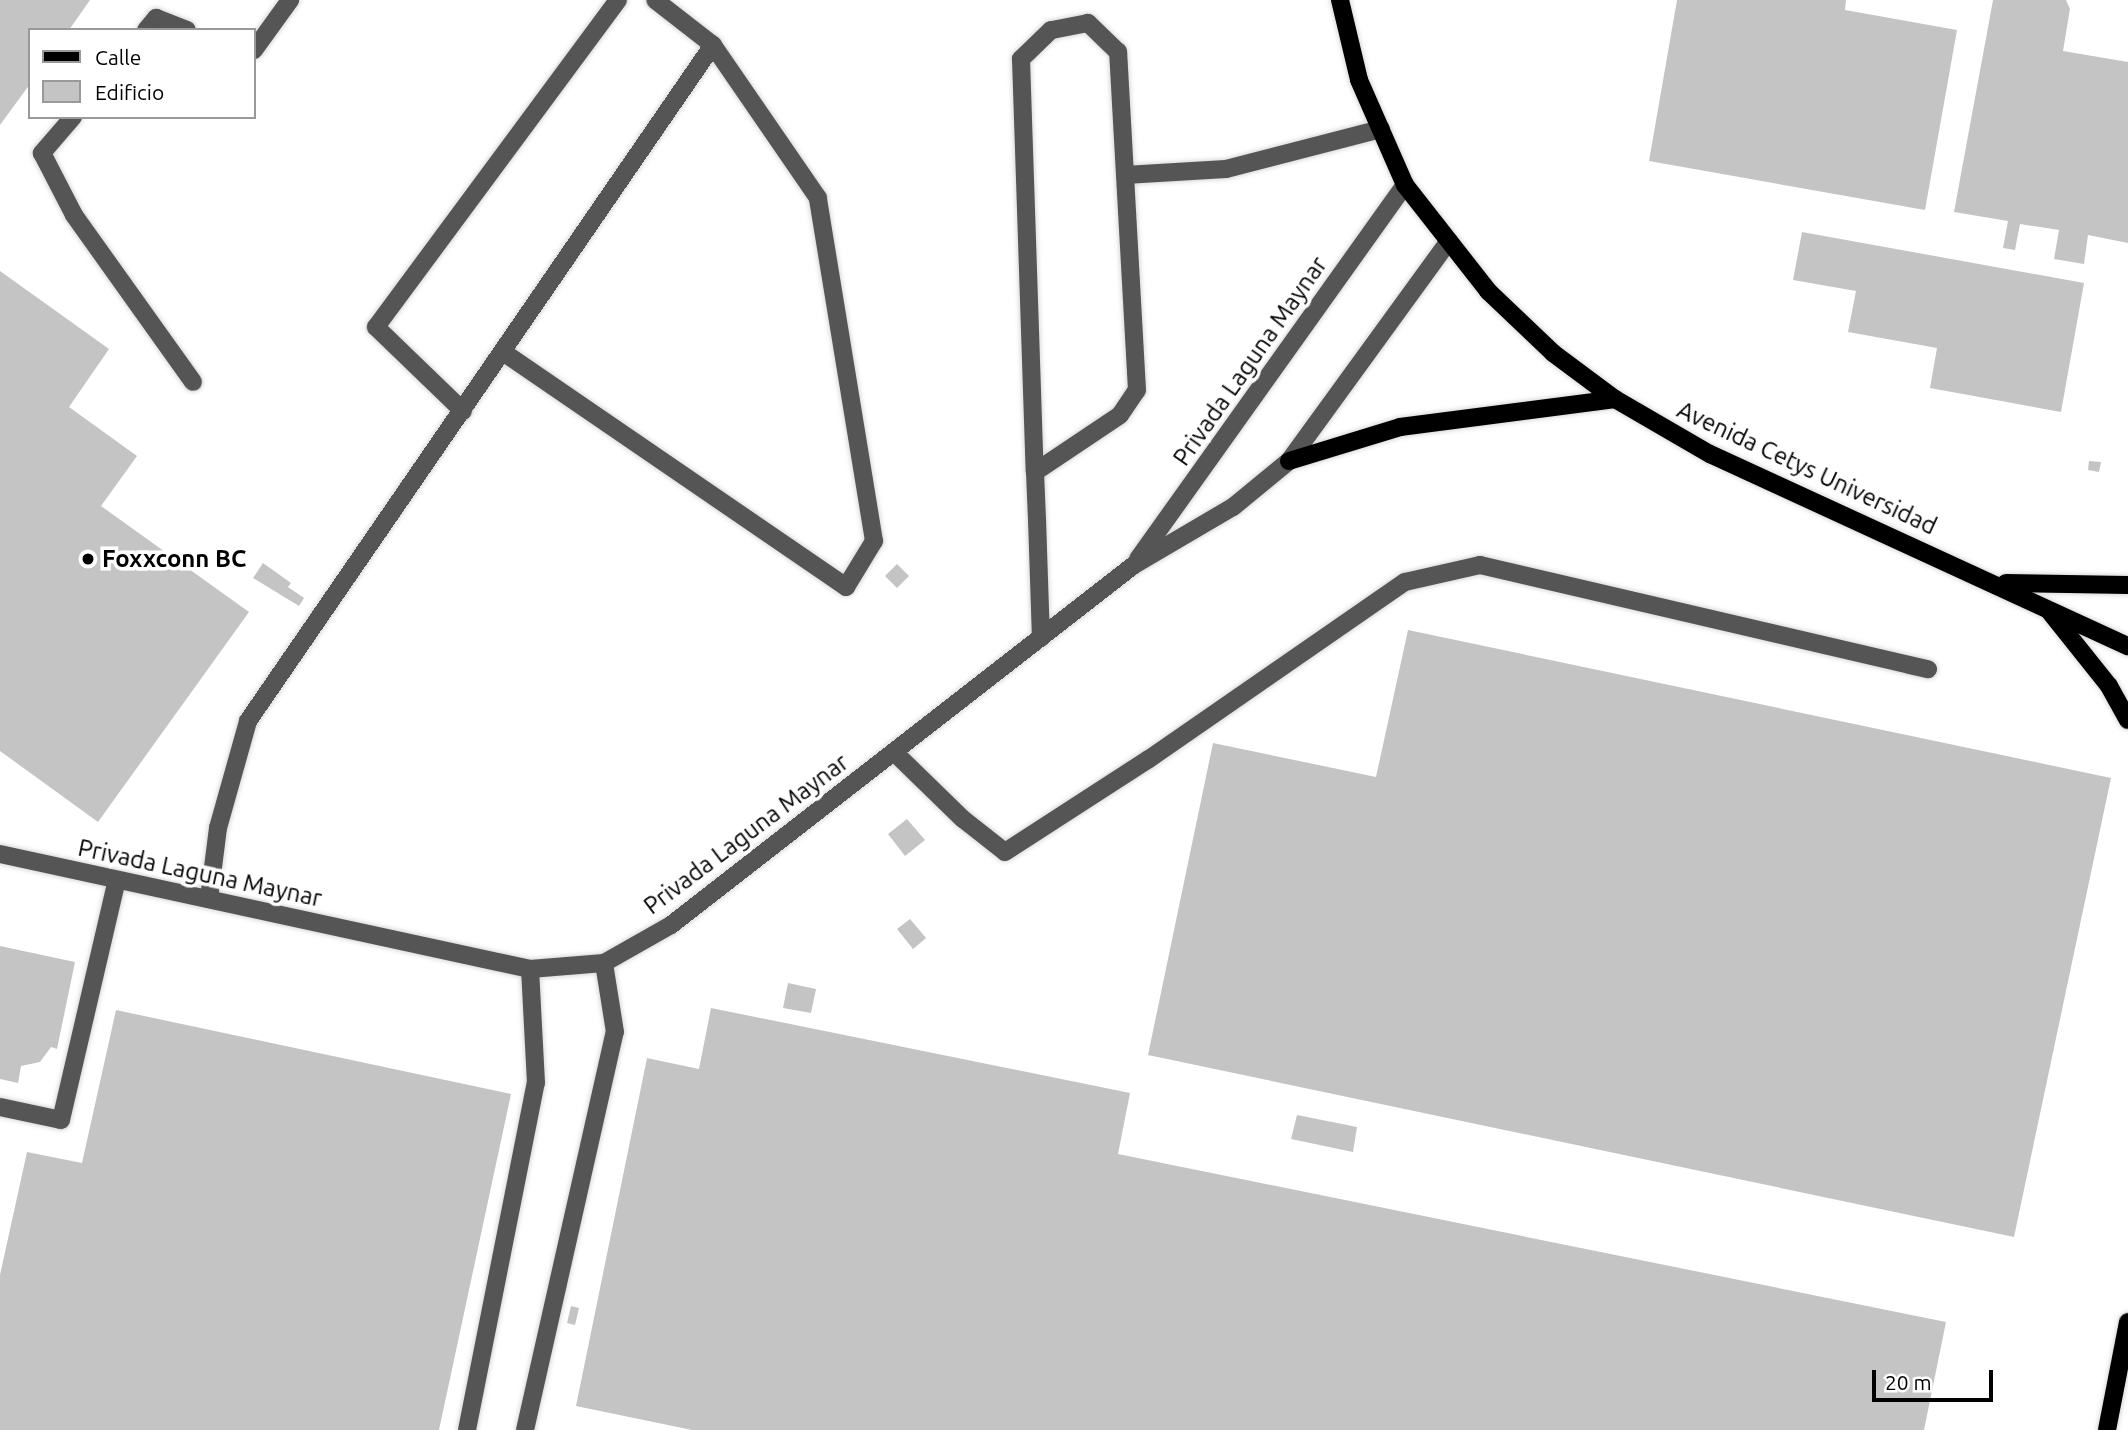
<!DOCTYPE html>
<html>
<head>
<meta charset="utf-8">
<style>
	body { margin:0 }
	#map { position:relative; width:2128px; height:1430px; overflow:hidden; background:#fff; font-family:Ubuntu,sans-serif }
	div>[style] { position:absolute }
	.building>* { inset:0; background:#c4c4c4 }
	.roads { filter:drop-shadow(0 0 2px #dbdbdb) drop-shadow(0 0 2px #dbdbdb) }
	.minor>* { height:18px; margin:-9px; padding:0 9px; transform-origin:9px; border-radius:9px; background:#555 }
	.major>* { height:18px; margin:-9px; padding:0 9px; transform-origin:9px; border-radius:9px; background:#000 }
	.dots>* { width:19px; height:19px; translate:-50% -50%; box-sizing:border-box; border:4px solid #fff; border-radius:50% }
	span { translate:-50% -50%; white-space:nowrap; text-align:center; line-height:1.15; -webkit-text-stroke:7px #fff; paint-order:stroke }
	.street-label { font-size:24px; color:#000 }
	.poi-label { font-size:24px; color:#000; font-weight:700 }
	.left { translate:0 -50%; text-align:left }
	.legend { position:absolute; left:28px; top:28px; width:228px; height:91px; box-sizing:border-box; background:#fff; border:2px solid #999; margin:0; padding:9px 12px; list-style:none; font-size:21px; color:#000 }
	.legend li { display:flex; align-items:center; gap:14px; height:35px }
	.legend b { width:35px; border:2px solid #999 }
	.scale { position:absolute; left:1872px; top:1370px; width:121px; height:32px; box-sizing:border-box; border:4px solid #000; border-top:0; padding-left:9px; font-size:21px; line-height:24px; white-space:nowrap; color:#000; -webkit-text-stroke:5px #fff; paint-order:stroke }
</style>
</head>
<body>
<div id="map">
	<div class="building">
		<i style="clip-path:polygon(0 0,90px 0,69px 30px,30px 30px,30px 84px,0 125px)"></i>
		<i style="clip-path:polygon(1677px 0,1846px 0,1845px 10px,1957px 30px,1925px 210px,1649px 161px)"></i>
		<i style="clip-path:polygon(1993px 0,2066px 0,2070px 9px,2063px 51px,2128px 62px,2128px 243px,2088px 235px,2084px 264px,2054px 259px,2059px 230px,2020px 224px,2015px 250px,2003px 248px,2008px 221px,1954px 212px)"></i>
		<i style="clip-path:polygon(1802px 232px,2084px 283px,2061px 412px,1930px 388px,1937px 348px,1848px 332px,1856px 291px,1793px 280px)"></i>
		<i style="clip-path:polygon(0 271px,109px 349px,69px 407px,137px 456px,101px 506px,249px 612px,98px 822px,0 751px)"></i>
		<i style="clip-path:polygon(2089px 461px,2101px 462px,2099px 472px,2088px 470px)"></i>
		<i style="clip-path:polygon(263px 563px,291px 583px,288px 587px,304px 598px,299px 606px,253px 578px)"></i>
		<i style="clip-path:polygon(897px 564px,909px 576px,897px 588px,885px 576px)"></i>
		<i style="clip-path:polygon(1408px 630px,2111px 778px,2014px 1237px,1148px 1055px,1213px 743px,1376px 777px)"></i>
		<i style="clip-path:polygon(907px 819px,925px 840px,905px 856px,888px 834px)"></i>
		<i style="clip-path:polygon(910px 919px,926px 938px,913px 949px,897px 929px)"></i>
		<i style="clip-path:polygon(0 946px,75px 962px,57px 1049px,51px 1047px,40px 1062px,21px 1066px,18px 1083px,0 1079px)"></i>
		<i style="clip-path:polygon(788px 983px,816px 989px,811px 1013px,783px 1008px)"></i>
		<i style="clip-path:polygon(711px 1008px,1130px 1093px,1118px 1154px,1946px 1322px,1924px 1430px,692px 1430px,576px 1406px,647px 1058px,699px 1069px)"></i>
		<i style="clip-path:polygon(116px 1010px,511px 1094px,439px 1430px,0 1430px,0 1275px,27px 1152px,82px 1163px)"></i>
		<i style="clip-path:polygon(1297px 1115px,1357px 1127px,1353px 1152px,1291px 1139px)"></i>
		<i style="clip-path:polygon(571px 1306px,579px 1308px,575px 1325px,567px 1323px)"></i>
	</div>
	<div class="roads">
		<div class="minor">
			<i style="left:146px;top:30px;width:16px;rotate:-50deg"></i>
			<i style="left:156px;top:18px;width:33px;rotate:21deg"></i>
			<i style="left:254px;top:50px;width:62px;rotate:-54.2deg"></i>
			<i style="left:73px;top:117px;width:48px;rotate:130.7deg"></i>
			<i style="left:42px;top:153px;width:70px;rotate:62.7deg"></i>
			<i style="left:74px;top:215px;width:205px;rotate:54.5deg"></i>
			<i style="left:1125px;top:175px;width:101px;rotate:-3.4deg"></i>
			<i style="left:1226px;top:169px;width:160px;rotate:-14.5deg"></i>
			<i style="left:503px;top:352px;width:416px;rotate:34.4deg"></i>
			<i style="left:846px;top:587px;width:54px;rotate:-58.7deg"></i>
			<i style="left:874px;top:541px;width:348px;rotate:-99.3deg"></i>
			<i style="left:818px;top:198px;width:186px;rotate:-124.5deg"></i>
			<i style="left:713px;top:45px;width:73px;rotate:-142.2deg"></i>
			<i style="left:463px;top:411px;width:121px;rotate:-136deg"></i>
			<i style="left:376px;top:327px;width:407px;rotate:-53.5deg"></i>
			<i style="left:1035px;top:472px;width:102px;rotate:-33.8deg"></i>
			<i style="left:1120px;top:415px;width:30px;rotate:-56deg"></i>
			<i style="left:1137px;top:390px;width:339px;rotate:-93.2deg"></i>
			<i style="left:1118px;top:52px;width:42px;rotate:-136deg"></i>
			<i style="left:1088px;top:23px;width:38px;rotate:169deg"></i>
			<i style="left:1051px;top:30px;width:42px;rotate:136deg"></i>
			<i style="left:1021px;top:59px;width:413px;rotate:88.1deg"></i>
			<i style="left:1035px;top:472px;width:47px;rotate:87.6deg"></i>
			<i style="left:1037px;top:519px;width:119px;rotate:88.1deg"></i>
			<i style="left:1138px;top:559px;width:460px;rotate:-54.5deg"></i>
			<i style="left:894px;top:752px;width:96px;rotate:44.2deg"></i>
			<i style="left:963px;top:819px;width:53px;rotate:38.2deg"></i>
			<i style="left:1005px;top:852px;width:171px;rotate:-32.9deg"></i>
			<i style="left:1149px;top:759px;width:311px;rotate:-34.7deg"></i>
			<i style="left:1405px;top:582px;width:77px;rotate:-12.8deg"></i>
			<i style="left:1480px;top:565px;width:460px;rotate:13.1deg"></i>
			<i style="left:0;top:854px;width:542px;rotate:12.24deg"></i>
			<i style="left:530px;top:969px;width:74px;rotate:-4.6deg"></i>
			<i style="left:604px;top:963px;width:77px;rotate:-29.6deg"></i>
			<i style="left:671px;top:925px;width:586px;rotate:-37.87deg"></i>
			<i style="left:1134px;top:565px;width:115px;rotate:-30.4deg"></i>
			<i style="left:1233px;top:507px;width:72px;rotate:-39.4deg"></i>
			<i style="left:1289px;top:461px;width:272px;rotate:-54deg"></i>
			<i style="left:209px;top:899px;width:72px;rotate:-82.8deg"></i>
			<i style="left:218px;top:828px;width:111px;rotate:-74.3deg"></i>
			<i style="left:248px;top:721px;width:820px;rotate:-55.48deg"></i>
			<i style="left:0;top:1107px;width:62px;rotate:12deg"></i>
			<i style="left:61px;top:1120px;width:246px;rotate:-76.9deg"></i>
			<i style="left:467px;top:1430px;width:354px;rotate:-78.8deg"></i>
			<i style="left:536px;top:1083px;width:114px;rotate:-93deg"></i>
			<i style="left:525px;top:1430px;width:408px;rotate:-77.3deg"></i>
			<i style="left:615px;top:1032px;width:70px;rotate:-99.1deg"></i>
		</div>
		<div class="major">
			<i style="left:1340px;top:0;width:82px;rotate:76.6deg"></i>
			<i style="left:1359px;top:80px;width:115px;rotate:66.3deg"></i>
			<i style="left:1405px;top:185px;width:135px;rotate:51.9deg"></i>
			<i style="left:1488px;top:291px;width:90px;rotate:43.6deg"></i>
			<i style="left:1553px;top:353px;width:77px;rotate:36.6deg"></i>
			<i style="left:1615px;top:399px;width:110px;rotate:30.1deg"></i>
			<i style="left:1710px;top:454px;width:460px;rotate:24.7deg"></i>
			<i style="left:1289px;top:461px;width:116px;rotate:-17deg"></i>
			<i style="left:1400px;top:427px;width:217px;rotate:-7.4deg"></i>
			<i style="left:2006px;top:583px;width:122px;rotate:0.9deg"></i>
			<i style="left:2050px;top:612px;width:95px;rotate:51.4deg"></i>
			<i style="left:2109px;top:686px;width:39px;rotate:61deg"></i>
			<i style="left:2107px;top:1430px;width:110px;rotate:-79deg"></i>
		</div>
	</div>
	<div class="dots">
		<i style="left:88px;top:559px;background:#000"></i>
	</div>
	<div class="street-label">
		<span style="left:1250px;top:361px;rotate:-55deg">Privada Laguna Maynar</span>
		<span style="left:1807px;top:468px;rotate:25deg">Avenida Cetys Universidad</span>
		<span style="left:746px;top:834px;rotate:-37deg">Privada Laguna Maynar</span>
		<span style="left:200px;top:873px;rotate:12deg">Privada Laguna Maynar</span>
	</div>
	<div class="poi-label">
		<span class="left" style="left:102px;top:559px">Foxxconn BC</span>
	</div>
	<ul class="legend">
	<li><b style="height:9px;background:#000"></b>Calle</li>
	<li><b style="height:19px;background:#c4c4c4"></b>Edificio</li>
	</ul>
	<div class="scale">20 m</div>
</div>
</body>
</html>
